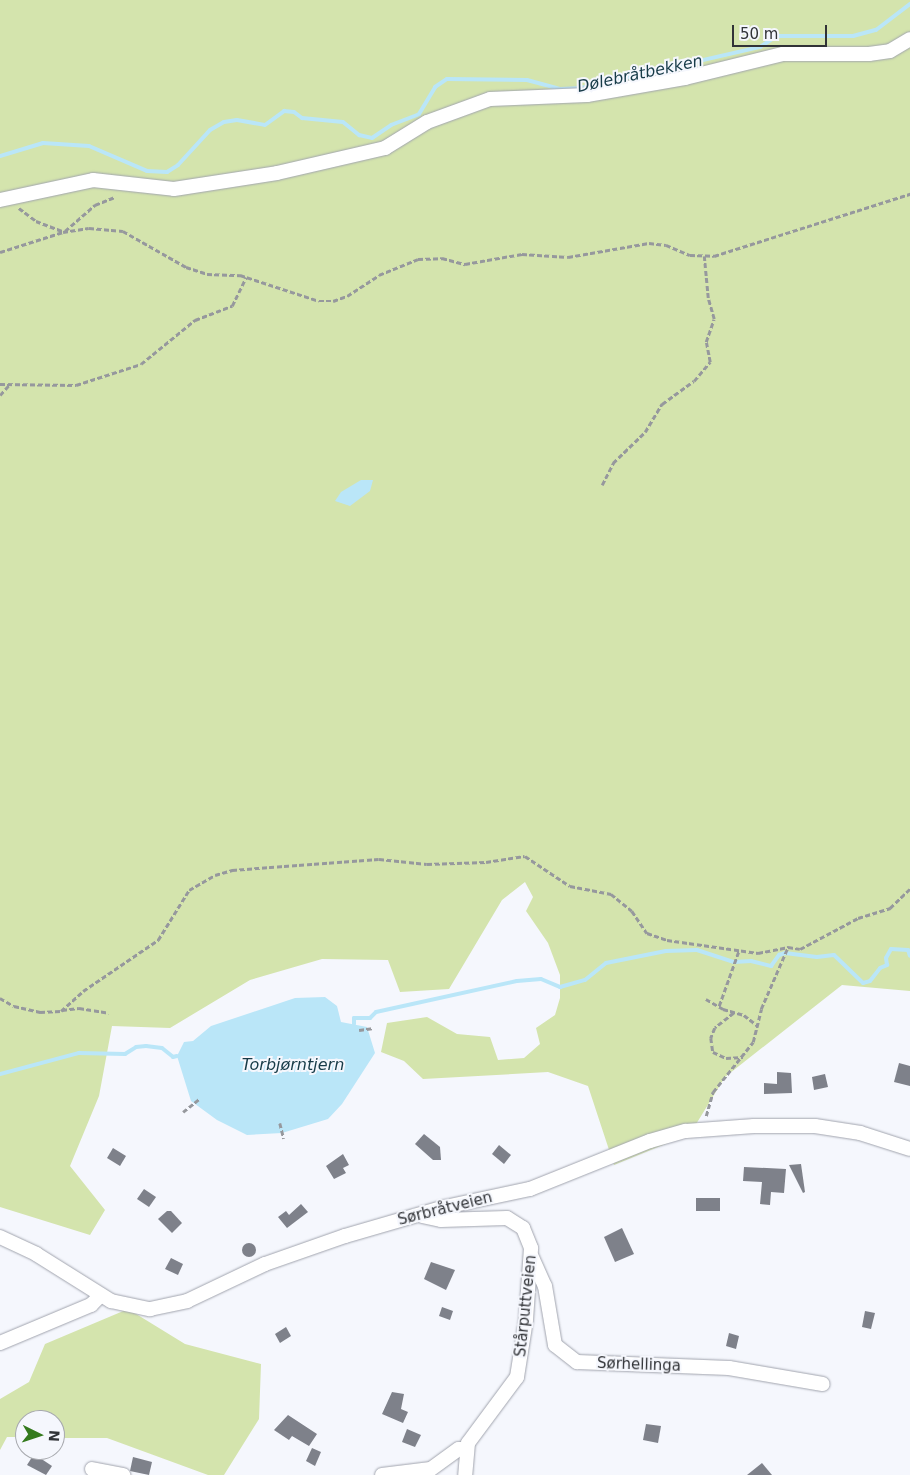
<!DOCTYPE html>
<html>
<head>
<meta charset="utf-8">
<style>
	body { margin:0 }
	#map { position:relative; width:910px; height:1475px; overflow:hidden; background:#f5f7fd; font-family:"DejaVu Sans",sans-serif }
	div>[style] { position:absolute }
	.green>* { inset:0; background:#d4e4ad }
	.water>* { inset:0; background:#bae6f8 }
	.stream>* { height:4px; margin:-2px; padding:0 2px; transform-origin:2px; border-radius:2px; background:#bae6f8 }
	.building>* { inset:0; background:#7e818a }
	.round { border-radius:50% }
	.path>* { height:2.5px; margin-top:-1.25px; transform-origin:0; background:repeating-linear-gradient(90deg,#96989d 0 5px,transparent 0 7.5px) }
	.roads { filter:drop-shadow(0 0 1px #a1a4ae) drop-shadow(0 0 1px #a1a4ae) }
	.minor>* { height:14px; margin:-7px; padding:0 7px; transform-origin:7px; border-radius:7px; background:#fff }
	span { translate:-50% -50%; white-space:nowrap; text-align:center; line-height:1.15; -webkit-text-stroke:4px #f5f7fd; paint-order:stroke }
	.street-label { font-size:15px; color:#313337 }
	.water-label { font-size:16px; color:#173b48; font-style:italic }
	.north { position:absolute; left:15px; top:1410px; width:50px; height:50px; box-sizing:border-box; background:#f5f7fd; border:1px solid #a7a9ae; border-radius:50%; rotate:94deg; font-size:14px; font-weight:700; line-height:20px; text-align:center; color:#313337 }
	.north::after { content:''; display:block; margin:auto; width:18px; height:22px; background:#347a1d; clip-path:polygon(50% 0,100% 100%,50% 72%,0 100%) }
	.scale { position:absolute; left:732px; top:25px; width:95px; height:22px; box-sizing:border-box; border:2px solid #313337; border-top:0; padding-left:6px; font-size:15px; line-height:18px; white-space:nowrap; color:#313337; -webkit-text-stroke:4px #f5f7fd; paint-order:stroke }
</style>
</head>
<body>
<div id="map">
	<div class="green">
		<i style="clip-path:polygon(0 0,910px 0,910px 991px,842px 985px,725px 1077px,690px 1134px,614px 1165px,588px 1086px,548px 1072px,423px 1079px,404px 1061px,381px 1052px,387px 1023px,427px 1017px,457px 1034px,490px 1037px,498px 1060px,524px 1058px,540px 1044px,536px 1028px,555px 1015px,560px 998px,560px 975px,548px 943px,526px 911px,533px 897px,525px 882px,502px 900px,449px 989px,400px 992px,388px 960px,322px 959px,250px 980px,170px 1028px,112px 1026px,99px 1096px,70px 1166px,105px 1210px,90px 1235px,0 1207px)"></i>
		<i style="clip-path:polygon(128px 1309px,185px 1344px,261px 1364px,259px 1419px,224px 1475px,208px 1475px,107px 1438px,55px 1438px,55px 1420px,25px 1420px,25px 1437px,7px 1437px,0 1450px,0 1399px,29px 1382px,45px 1344px)"></i>
	</div>
	<div class="water">
		<i style="clip-path:polygon(361px 480px,373px 480px,370px 491px,350px 506px,335px 501px,341px 492px)"></i>
		<i style="clip-path:polygon(325px 997px,337px 1006px,341px 1022px,367px 1027px,375px 1053px,342px 1104px,328px 1119px,282px 1133px,247px 1135px,217px 1120px,191px 1101px,177px 1056px,184px 1042px,193px 1041px,211px 1026px,295px 998px)"></i>
	</div>
	<div class="stream">
		<i style="left:0;top:156px;width:45px;rotate:-16.8deg"></i>
		<i style="left:43px;top:143px;width:46px;rotate:3.7deg"></i>
		<i style="left:89px;top:146px;width:63px;rotate:23.3deg"></i>
		<i style="left:147px;top:171px;width:20px;rotate:3deg"></i>
		<i style="left:167px;top:172px;width:13px;rotate:-32deg"></i>
		<i style="left:178px;top:165px;width:47px;rotate:-47.6deg"></i>
		<i style="left:210px;top:130px;width:16px;rotate:-30deg"></i>
		<i style="left:224px;top:122px;width:13px;rotate:-9deg"></i>
		<i style="left:237px;top:120px;width:28px;rotate:10deg"></i>
		<i style="left:265px;top:125px;width:24px;rotate:-36deg"></i>
		<i style="left:284px;top:111px;width:10px;rotate:6deg"></i>
		<i style="left:294px;top:112px;width:10px;rotate:37deg"></i>
		<i style="left:302px;top:118px;width:41px;rotate:5.6deg"></i>
		<i style="left:343px;top:122px;width:21px;rotate:39deg"></i>
		<i style="left:359px;top:135px;width:13px;rotate:13deg"></i>
		<i style="left:372px;top:138px;width:23px;rotate:-34deg"></i>
		<i style="left:391px;top:125px;width:30px;rotate:-21deg"></i>
		<i style="left:419px;top:114px;width:31px;rotate:-59deg"></i>
		<i style="left:435px;top:87px;width:14px;rotate:-34deg"></i>
		<i style="left:447px;top:79px;width:80px;rotate:0.7deg"></i>
		<i style="left:527px;top:80px;width:35px;rotate:15deg"></i>
		<i style="left:561px;top:89px;width:20px;rotate:-3deg"></i>
		<i style="left:581px;top:88px;width:184px;rotate:-12.9deg"></i>
		<i style="left:760px;top:47px;width:20px;rotate:-33deg"></i>
		<i style="left:777px;top:36px;width:76px"></i>
		<i style="left:853px;top:36px;width:24px;rotate:-15deg"></i>
		<i style="left:876px;top:30px;width:43px;rotate:-37.4deg"></i>
		<i style="left:354px;top:1024px;width:6px;rotate:-90deg"></i>
		<i style="left:354px;top:1018px;width:16px"></i>
		<i style="left:370px;top:1018px;width:8px;rotate:-45deg"></i>
		<i style="left:376px;top:1012px;width:144px;rotate:-12.4deg"></i>
		<i style="left:517px;top:981px;width:24px;rotate:-5deg"></i>
		<i style="left:541px;top:979px;width:21px;rotate:23deg"></i>
		<i style="left:560px;top:987px;width:26px;rotate:-16deg"></i>
		<i style="left:585px;top:980px;width:27px;rotate:-39deg"></i>
		<i style="left:606px;top:963px;width:61px;rotate:-11.3deg"></i>
		<i style="left:666px;top:951px;width:31px;rotate:-2deg"></i>
		<i style="left:697px;top:950px;width:39px;rotate:18deg"></i>
		<i style="left:734px;top:962px;width:17px;rotate:-3deg"></i>
		<i style="left:751px;top:961px;width:21px;rotate:14deg"></i>
		<i style="left:771px;top:966px;width:14px;rotate:-54deg"></i>
		<i style="left:779px;top:955px;width:6px;rotate:-18deg"></i>
		<i style="left:785px;top:953px;width:32px;rotate:7deg"></i>
		<i style="left:817px;top:957px;width:17px;rotate:-7deg"></i>
		<i style="left:834px;top:955px;width:40px;rotate:44deg"></i>
		<i style="left:863px;top:983px;width:7px;rotate:-16deg"></i>
		<i style="left:870px;top:981px;width:16px;rotate:-52deg"></i>
		<i style="left:880px;top:968px;width:8px;rotate:-23deg"></i>
		<i style="left:887px;top:965px;width:7px;rotate:-98deg"></i>
		<i style="left:886px;top:958px;width:10px;rotate:-61deg"></i>
		<i style="left:891px;top:949px;width:17px;rotate:3deg"></i>
		<i style="left:908px;top:950px;width:6px;rotate:72deg"></i>
		<i style="left:0;top:1074px;width:82px;rotate:-14.9deg"></i>
		<i style="left:79px;top:1053px;width:46px;rotate:1.2deg"></i>
		<i style="left:125px;top:1054px;width:13px;rotate:-32deg"></i>
		<i style="left:136px;top:1047px;width:10px;rotate:-6deg"></i>
		<i style="left:146px;top:1046px;width:16px;rotate:7deg"></i>
		<i style="left:162px;top:1048px;width:14px;rotate:39deg"></i>
		<i style="left:173px;top:1057px;width:4px;rotate:-14deg"></i>
	</div>
	<div class="building">
		<i style="clip-path:polygon(899px 1063px,910px 1066px,910px 1086px,894px 1082px)"></i>
		<i style="clip-path:polygon(777px 1072px,791px 1073px,792px 1093px,764px 1094px,764px 1083px,777px 1084px)"></i>
		<i style="clip-path:polygon(825px 1074px,828px 1087px,814px 1090px,812px 1077px)"></i>
		<i style="clip-path:polygon(424px 1134px,440px 1147px,441px 1160px,433px 1160px,415px 1144px)"></i>
		<i style="clip-path:polygon(499px 1145px,511px 1155px,504px 1164px,492px 1154px)"></i>
		<i style="clip-path:polygon(113px 1148px,126px 1156px,120px 1166px,107px 1158px)"></i>
		<i style="clip-path:polygon(343px 1154px,349px 1165px,343px 1168px,346px 1173px,334px 1179px,326px 1166px)"></i>
		<i style="clip-path:polygon(801px 1164px,805px 1192px,803px 1193px,789px 1165px)"></i>
		<i style="clip-path:polygon(744px 1167px,786px 1169px,784px 1193px,771px 1192px,770px 1205px,760px 1204px,762px 1182px,743px 1181px)"></i>
		<i style="clip-path:polygon(144px 1189px,156px 1197px,149px 1207px,137px 1199px)"></i>
		<i style="clip-path:polygon(696px 1198px,720px 1198px,720px 1211px,696px 1211px)"></i>
		<i style="clip-path:polygon(301px 1204px,308px 1212px,287px 1228px,278px 1217px,286px 1211px,289px 1215px)"></i>
		<i style="clip-path:polygon(167px 1211px,171px 1211px,182px 1223px,172px 1233px,158px 1219px)"></i>
		<i style="clip-path:polygon(622px 1228px,634px 1254px,615px 1262px,604px 1237px)"></i>
		<i class="round" style="left:242px;top:1243px;width:14px;height:14px"></i>
		<i style="clip-path:polygon(171px 1258px,183px 1264px,178px 1275px,165px 1269px)"></i>
		<i style="clip-path:polygon(431px 1262px,455px 1270px,446px 1290px,424px 1279px)"></i>
		<i style="clip-path:polygon(442px 1307px,453px 1311px,450px 1320px,439px 1316px)"></i>
		<i style="clip-path:polygon(865px 1311px,875px 1313px,871px 1329px,862px 1327px)"></i>
		<i style="clip-path:polygon(286px 1327px,291px 1336px,280px 1343px,275px 1334px)"></i>
		<i style="clip-path:polygon(729px 1333px,739px 1336px,736px 1349px,726px 1346px)"></i>
		<i style="clip-path:polygon(392px 1392px,404px 1394px,401px 1409px,408px 1412px,403px 1423px,382px 1414px)"></i>
		<i style="clip-path:polygon(288px 1415px,317px 1434px,309px 1446px,292px 1436px,289px 1440px,274px 1430px)"></i>
		<i style="clip-path:polygon(646px 1424px,661px 1426px,658px 1443px,643px 1440px)"></i>
		<i style="clip-path:polygon(407px 1429px,421px 1435px,415px 1447px,402px 1442px)"></i>
		<i style="clip-path:polygon(312px 1448px,321px 1452px,315px 1466px,306px 1461px)"></i>
		<i style="clip-path:polygon(34px 1454px,52px 1466px,46px 1475px,27px 1465px)"></i>
		<i style="clip-path:polygon(133px 1457px,152px 1462px,149px 1475px,130px 1471px)"></i>
		<i style="clip-path:polygon(762px 1463px,772px 1475px,747px 1475px)"></i>
	</div>
	<div class="path">
		<i style="left:19px;top:208px;width:21px;rotate:37deg"></i>
		<i style="left:36px;top:221px;width:28px;rotate:21deg"></i>
		<i style="left:65px;top:231px;width:40px;rotate:-41deg"></i>
		<i style="left:95px;top:205px;width:22px;rotate:-22deg"></i>
		<i style="left:0;top:252px;width:66px;rotate:-17.6deg"></i>
		<i style="left:63px;top:232px;width:26px;rotate:-9deg"></i>
		<i style="left:89px;top:228px;width:34px;rotate:5deg"></i>
		<i style="left:123px;top:231px;width:73px;rotate:29.7deg"></i>
		<i style="left:186px;top:267px;width:22px;rotate:18deg"></i>
		<i style="left:207px;top:274px;width:33px;rotate:2deg"></i>
		<i style="left:240px;top:275px;width:83px;rotate:18.2deg"></i>
		<i style="left:319px;top:301px;width:14px"></i>
		<i style="left:333px;top:301px;width:15px;rotate:-20deg"></i>
		<i style="left:347px;top:296px;width:38px;rotate:-33deg"></i>
		<i style="left:379px;top:275px;width:42px;rotate:-22.3deg"></i>
		<i style="left:418px;top:259px;width:24px;rotate:-2deg"></i>
		<i style="left:442px;top:258px;width:24px;rotate:15deg"></i>
		<i style="left:465px;top:264px;width:58px;rotate:-10deg"></i>
		<i style="left:522px;top:254px;width:46px;rotate:3.7deg"></i>
		<i style="left:568px;top:257px;width:82px;rotate:-9.8deg"></i>
		<i style="left:649px;top:243px;width:17px;rotate:7deg"></i>
		<i style="left:666px;top:245px;width:26px;rotate:23deg"></i>
		<i style="left:690px;top:255px;width:24px;rotate:2deg"></i>
		<i style="left:714px;top:256px;width:206px;rotate:-17.6deg"></i>
		<i style="left:0;top:384px;width:76px;rotate:0.8deg"></i>
		<i style="left:76px;top:385px;width:68px;rotate:-17.9deg"></i>
		<i style="left:141px;top:364px;width:70px;rotate:-39.2deg"></i>
		<i style="left:195px;top:320px;width:40px;rotate:-21deg"></i>
		<i style="left:232px;top:306px;width:32px;rotate:-64deg"></i>
		<i style="left:0;top:395px;width:15px;rotate:-48deg"></i>
		<i style="left:602px;top:485px;width:25px;rotate:-63deg"></i>
		<i style="left:613px;top:463px;width:45px;rotate:-44.1deg"></i>
		<i style="left:645px;top:432px;width:33px;rotate:-59deg"></i>
		<i style="left:662px;top:404px;width:39px;rotate:-36deg"></i>
		<i style="left:694px;top:381px;width:25px;rotate:-50deg"></i>
		<i style="left:710px;top:362px;width:20px;rotate:-101deg"></i>
		<i style="left:706px;top:342px;width:24px;rotate:-71deg"></i>
		<i style="left:714px;top:319px;width:22px;rotate:-106deg"></i>
		<i style="left:708px;top:298px;width:42px;rotate:-95.4deg"></i>
		<i style="left:0;top:998px;width:16px;rotate:30deg"></i>
		<i style="left:14px;top:1006px;width:27px;rotate:13deg"></i>
		<i style="left:40px;top:1012px;width:21px;rotate:-3deg"></i>
		<i style="left:61px;top:1011px;width:30px;rotate:-42deg"></i>
		<i style="left:83px;top:991px;width:91px;rotate:-34.2deg"></i>
		<i style="left:158px;top:940px;width:59px;rotate:-58.2deg"></i>
		<i style="left:189px;top:890px;width:30px;rotate:-30deg"></i>
		<i style="left:215px;top:875px;width:18px;rotate:-16deg"></i>
		<i style="left:232px;top:870px;width:147px;rotate:-4.3deg"></i>
		<i style="left:379px;top:859px;width:48px;rotate:5.9deg"></i>
		<i style="left:427px;top:864px;width:59px;rotate:-1.9deg"></i>
		<i style="left:486px;top:862px;width:39px;rotate:-9deg"></i>
		<i style="left:525px;top:856px;width:54px;rotate:33.7deg"></i>
		<i style="left:570px;top:886px;width:42px;rotate:11deg"></i>
		<i style="left:611px;top:894px;width:27px;rotate:39deg"></i>
		<i style="left:632px;top:911px;width:27px;rotate:56deg"></i>
		<i style="left:647px;top:933px;width:21px;rotate:19deg"></i>
		<i style="left:667px;top:940px;width:92px;rotate:8.1deg"></i>
		<i style="left:758px;top:953px;width:31px;rotate:-11deg"></i>
		<i style="left:788px;top:947px;width:12px;rotate:9deg"></i>
		<i style="left:800px;top:949px;width:66px;rotate:-28.1deg"></i>
		<i style="left:858px;top:918px;width:34px;rotate:-17deg"></i>
		<i style="left:890px;top:908px;width:28px;rotate:-44deg"></i>
		<i style="left:706px;top:999px;width:20px;rotate:30deg"></i>
		<i style="left:723px;top:1009px;width:22px;rotate:16deg"></i>
		<i style="left:744px;top:1015px;width:18px;rotate:38deg"></i>
		<i style="left:719px;top:1006px;width:59px;rotate:-70.3deg"></i>
		<i style="left:62px;top:1010px;width:17px;rotate:-7deg"></i>
		<i style="left:79px;top:1008px;width:30px;rotate:9deg"></i>
		<i style="left:734px;top:1013px;width:24px;rotate:142deg"></i>
		<i style="left:715px;top:1028px;width:11px;rotate:112deg"></i>
		<i style="left:711px;top:1038px;width:14px;rotate:82deg"></i>
		<i style="left:713px;top:1052px;width:14px;rotate:25deg"></i>
		<i style="left:726px;top:1058px;width:17px;rotate:-3deg"></i>
		<i style="left:359px;top:1030px;width:15px;rotate:-8deg"></i>
		<i style="left:183px;top:1112px;width:22px;rotate:-39deg"></i>
		<i style="left:706px;top:1116px;width:25px;rotate:-74deg"></i>
		<i style="left:713px;top:1092px;width:64px;rotate:-51.3deg"></i>
		<i style="left:753px;top:1042px;width:34px;rotate:-76deg"></i>
		<i style="left:761px;top:1009px;width:68px;rotate:-66.5deg"></i>
		<i style="left:280px;top:1123px;width:16px;rotate:76deg"></i>
	</div>
	<div class="roads">
		<div class="minor">
			<i style="left:0;top:200px;width:95px;rotate:-12.1deg"></i>
			<i style="left:93px;top:180px;width:81px;rotate:6.3deg"></i>
			<i style="left:174px;top:189px;width:104px;rotate:-8.8deg"></i>
			<i style="left:277px;top:173px;width:111px;rotate:-13deg"></i>
			<i style="left:385px;top:148px;width:49px;rotate:-31.8deg"></i>
			<i style="left:427px;top:122px;width:67px;rotate:-20.1deg"></i>
			<i style="left:490px;top:99px;width:97px;rotate:-2.4deg"></i>
			<i style="left:587px;top:95px;width:99px;rotate:-9.8deg"></i>
			<i style="left:685px;top:78px;width:101px;rotate:-13.8deg"></i>
			<i style="left:783px;top:54px;width:86px"></i>
			<i style="left:869px;top:54px;width:21px;rotate:-8deg"></i>
			<i style="left:890px;top:51px;width:23px;rotate:-31deg"></i>
			<i style="left:422px;top:1216px;width:19px;rotate:12deg"></i>
			<i style="left:441px;top:1220px;width:66px;rotate:-1.7deg"></i>
			<i style="left:507px;top:1218px;width:19px;rotate:32deg"></i>
			<i style="left:523px;top:1228px;width:22px;rotate:68deg"></i>
			<i style="left:531px;top:1248px;width:72px;rotate:94deg"></i>
			<i style="left:526px;top:1320px;width:58px;rotate:99deg"></i>
			<i style="left:517px;top:1377px;width:82px;rotate:126.6deg"></i>
			<i style="left:468px;top:1443px;width:32px;rotate:95deg"></i>
			<i style="left:0;top:1237px;width:40px;rotate:25deg"></i>
			<i style="left:36px;top:1254px;width:89px;rotate:32.1deg"></i>
			<i style="left:111px;top:1301px;width:40px;rotate:12deg"></i>
			<i style="left:150px;top:1309px;width:38px;rotate:-12deg"></i>
			<i style="left:187px;top:1301px;width:86px;rotate:-25.4deg"></i>
			<i style="left:265px;top:1264px;width:85px;rotate:-19.3deg"></i>
			<i style="left:345px;top:1236px;width:104px;rotate:-16.2deg"></i>
			<i style="left:445px;top:1207px;width:87px;rotate:-12deg"></i>
			<i style="left:530px;top:1189px;width:129px;rotate:-21.8deg"></i>
			<i style="left:650px;top:1141px;width:37px;rotate:-16deg"></i>
			<i style="left:686px;top:1131px;width:68px;rotate:-4.2deg"></i>
			<i style="left:754px;top:1126px;width:61px"></i>
			<i style="left:815px;top:1126px;width:46px;rotate:8.8deg"></i>
			<i style="left:860px;top:1133px;width:52px;rotate:17.7deg"></i>
			<i style="left:531px;top:1255px;width:34px;rotate:66deg"></i>
			<i style="left:545px;top:1286px;width:60px;rotate:80.4deg"></i>
			<i style="left:555px;top:1345px;width:28px;rotate:38deg"></i>
			<i style="left:577px;top:1362px;width:152px;rotate:2.3deg"></i>
			<i style="left:729px;top:1368px;width:95px;rotate:9.7deg"></i>
			<i style="left:0;top:1343px;width:99px;rotate:-22.7deg"></i>
			<i style="left:91px;top:1305px;width:14px;rotate:-45deg"></i>
			<i style="left:92px;top:1469px;width:32px;rotate:11deg"></i>
			<i style="left:382px;top:1475px;width:49px;rotate:-7deg"></i>
			<i style="left:431px;top:1469px;width:34px;rotate:-36deg"></i>
			<i style="left:459px;top:1449px;width:6px"></i>
		</div>
	</div>
	<div class="street-label">
		<span style="left:445px;top:1209px;rotate:-14deg">Sørbråtveien</span>
		<span style="left:526px;top:1306px;rotate:-84deg">Stårputtveien</span>
		<span style="left:639px;top:1365px;rotate:2deg">Sørhellinga</span>
	</div>
	<div class="water-label">
		<span style="left:640px;top:74px;rotate:-12deg">Dølebråtbekken</span>
		<span style="left:293px;top:1065px">Torbjørntjern</span>
	</div>
	<div class="north">N</div>
	<div class="scale">50 m</div>
</div>
</body>
</html>
